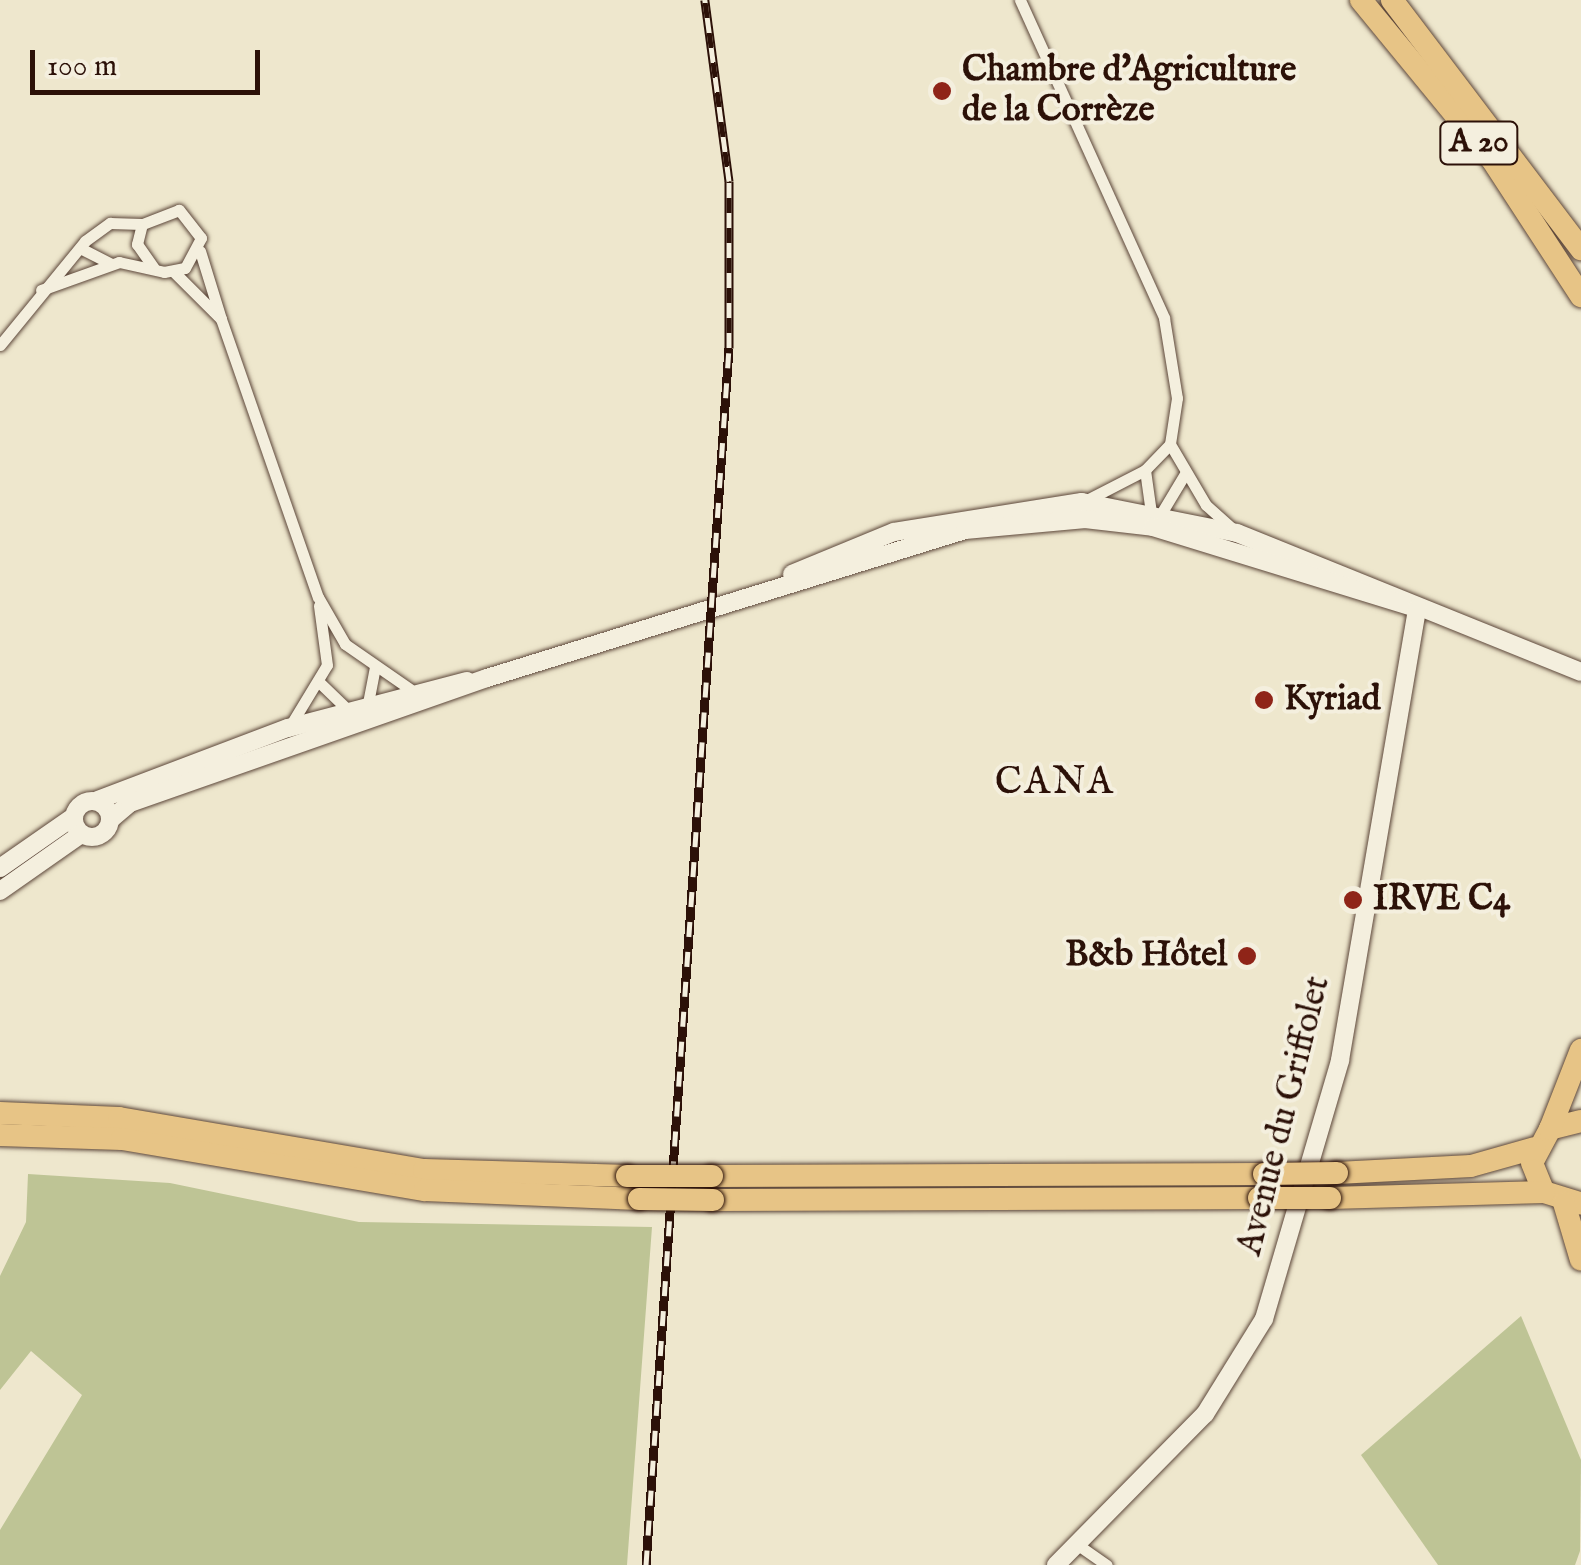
<!DOCTYPE html>
<html>
<head>
<meta charset="utf-8">
<style>
	body { margin:0 }
	#map { position:relative; width:1581px; height:1565px; overflow:hidden; background:#eee7cd; font-family:"IM FELL English",serif }
	div>[style] { position:absolute }
	.green>* { inset:0; background:#bec495 }
	.roads { filter:drop-shadow(0 0 2px #5c4639) drop-shadow(0 0 2px #5c4639) }
	.street>* { height:11px; margin:-5.5px; padding:0 5.5px; transform-origin:5.5px; border-radius:5.5px; background:#f4efde }
	.secondary>* { height:18px; margin:-9px; padding:0 9px; transform-origin:9px; border-radius:9px; background:#f4efde }
	.secondary>.ring { margin:-9px; padding:0; box-sizing:content-box; background:none; border:18px solid #f4efde; border-radius:50% }
	.highway>* { height:22px; margin:-11px; padding:0 11px; transform-origin:11px; border-radius:11px; background:#e7c486 }
	.rail>* { height:9px; margin-top:-4.5px; transform-origin:0; background:repeating-linear-gradient(90deg,#f4efde 0 15px,#2c1108 0 30px); box-sizing:border-box; border-block:2px solid #2c1108 }
	.bridges { filter:drop-shadow(0 0 2px #2c1108) drop-shadow(0 0 2px #2c1108) }
	.highway-bridge>* { height:22px; margin:-11px; padding:0 11px; transform-origin:11px; border-radius:11px; background:#e7c486 }
	.dots>* { width:28px; height:28px; translate:-50% -50%; box-sizing:border-box; border:5px solid #f4efde; border-radius:50% }
	span { translate:-50% -50%; white-space:nowrap; text-align:center; line-height:1.15; -webkit-text-stroke:8px #f4efde; paint-order:stroke }
	.shield-label span { padding:2px 8px; background:#f4efde; border:2px solid; border-radius:8px; -webkit-text-stroke-width:0 }
	.shield-label { font-size:32px; color:#2c1108; font-weight:700 }
	.poi-label { font-size:35px; color:#2c1108; font-weight:700 }
	.left { translate:0 -50%; text-align:left }
	.right { translate:-100% -50%; text-align:right }
	.street-label { font-size:35px; color:#2c1108 }
	.neighbourhood-label { font-size:38px; color:#2c1108; letter-spacing:2.5px }
	.scale { position:absolute; left:30px; top:50px; width:230px; height:45px; box-sizing:border-box; border:5px solid #2c1108; border-top:0; padding-left:12px; font-size:30px; line-height:35px; white-space:nowrap; color:#2c1108; -webkit-text-stroke:8px #f4efde; paint-order:stroke }
</style>
</head>
<body>
<div id="map">
	<div class="green">
		<i style="clip-path:polygon(28px 1174px,170px 1183px,359px 1222px,652px 1227px,627px 1565px,0 1565px,0 1530px,82px 1395px,31px 1351px,0 1390px,0 1276px,26px 1222px)"></i>
		<i style="clip-path:polygon(1521px 1316px,1581px 1460px,1580px 1551px,1575px 1565px,1438px 1565px,1361px 1455px)"></i>
	</div>
	<div class="roads">
		<div class="street">
			<i style="left:1020px;top:0;width:349px;rotate:65.6deg"></i>
			<i style="left:1164px;top:318px;width:81px;rotate:80.8deg"></i>
			<i style="left:1177px;top:398px;width:47px;rotate:98.7deg"></i>
			<i style="left:80px;top:248px;width:34px;rotate:27deg"></i>
			<i style="left:200px;top:251px;width:71px;rotate:72.8deg"></i>
			<i style="left:174px;top:272px;width:66px;rotate:45deg"></i>
			<i style="left:221px;top:319px;width:294px;rotate:70.8deg"></i>
			<i style="left:318px;top:597px;width:54px;rotate:60.1deg"></i>
			<i style="left:345px;top:644px;width:79px;rotate:34.7deg"></i>
			<i style="left:41px;top:290px;width:83px;rotate:-19.7deg"></i>
			<i style="left:119px;top:262px;width:46px;rotate:12.5deg"></i>
			<i style="left:164px;top:272px;width:21px;rotate:-11deg"></i>
			<i style="left:185px;top:268px;width:34px;rotate:-62deg"></i>
			<i style="left:201px;top:238px;width:36px;rotate:-128deg"></i>
			<i style="left:179px;top:210px;width:40px;rotate:159deg"></i>
			<i style="left:142px;top:224px;width:21px;rotate:104deg"></i>
			<i style="left:137px;top:244px;width:29px;rotate:55deg"></i>
			<i style="left:0;top:345px;width:134px;rotate:-50.7deg"></i>
			<i style="left:85px;top:241px;width:31px;rotate:-36deg"></i>
			<i style="left:110px;top:223px;width:32px;rotate:2deg"></i>
			<i style="left:1145px;top:470px;width:58px;rotate:82deg"></i>
			<i style="left:1153px;top:527px;width:64px;rotate:-59deg"></i>
			<i style="left:1085px;top:501px;width:68px;rotate:-27.3deg"></i>
			<i style="left:1145px;top:470px;width:36px;rotate:-46deg"></i>
			<i style="left:1170px;top:444px;width:71px;rotate:59.5deg"></i>
			<i style="left:1206px;top:505px;width:38px;rotate:42deg"></i>
			<i style="left:320px;top:683px;width:40px;rotate:44deg"></i>
			<i style="left:367px;top:708px;width:42px;rotate:-79deg"></i>
			<i style="left:290px;top:726px;width:71px;rotate:-58.8deg"></i>
			<i style="left:327px;top:665px;width:60px;rotate:-97.7deg"></i>
			<i style="left:1078px;top:1545px;width:35px;rotate:35deg"></i>
		</div>
		<div class="secondary">
			<i style="left:792px;top:574px;width:110px;rotate:-22.4deg"></i>
			<i style="left:894px;top:532px;width:190px;rotate:-9.1deg"></i>
			<i style="left:1082px;top:502px;width:158px;rotate:11.3deg"></i>
			<i style="left:1237px;top:533px;width:371px;rotate:22deg"></i>
			<i style="left:98px;top:800px;width:203px;rotate:-20.8deg"></i>
			<i style="left:288px;top:728px;width:185px;rotate:-14.7deg"></i>
			<i class="ring" style="left:74px;top:801px;width:18px;height:18px"></i>
			<i style="left:111px;top:819px;width:25px;rotate:-40deg"></i>
			<i style="left:130px;top:803px;width:378px;rotate:-19.3deg"></i>
			<i style="left:487px;top:678px;width:500px;rotate:-17.2deg"></i>
			<i style="left:965px;top:530px;width:121px;rotate:-5.2deg"></i>
			<i style="left:1085px;top:519px;width:68px;rotate:6.7deg"></i>
			<i style="left:1153px;top:527px;width:276px;rotate:17.1deg"></i>
			<i style="left:0;top:868px;width:89px;rotate:-34.9deg"></i>
			<i style="left:0;top:891px;width:99px;rotate:-35.1deg"></i>
			<i style="left:1056px;top:1565px;width:212px;rotate:-45.4deg"></i>
			<i style="left:1205px;top:1414px;width:112px;rotate:-58.2deg"></i>
			<i style="left:1264px;top:1319px;width:270px;rotate:-73.6deg"></i>
			<i style="left:1340px;top:1060px;width:459px;rotate:-80.3deg"></i>
		</div>
		<div class="highway">
			<i style="left:1361px;top:0;width:205px;rotate:50.6deg"></i>
			<i style="left:1491px;top:158px;width:165px;rotate:56.9deg"></i>
			<i style="left:1392px;top:0;width:313px;rotate:52.8deg"></i>
			<i style="left:0;top:1113px;width:119px;rotate:2.4deg"></i>
			<i style="left:119px;top:1118px;width:309px;rotate:9.7deg"></i>
			<i style="left:424px;top:1170px;width:203px;rotate:1.7deg"></i>
			<i style="left:1581px;top:1121px;width:32px;rotate:166deg"></i>
			<i style="left:1550px;top:1129px;width:38px;rotate:118deg"></i>
			<i style="left:1532px;top:1163px;width:31px;rotate:68deg"></i>
			<i style="left:1544px;top:1192px;width:39px;rotate:17deg"></i>
			<i style="left:1550px;top:1129px;width:85px;rotate:-68.6deg"></i>
			<i style="left:0;top:1135px;width:122px;rotate:1.9deg"></i>
			<i style="left:122px;top:1139px;width:307px;rotate:9.6deg"></i>
			<i style="left:425px;top:1190px;width:214px;rotate:2.4deg"></i>
			<i style="left:1337px;top:1173px;width:134px;rotate:-3deg"></i>
			<i style="left:1471px;top:1166px;width:66px;rotate:-15.7deg"></i>
			<i style="left:712px;top:1176px;width:552px;rotate:-0.21deg"></i>
			<i style="left:1330px;top:1198px;width:214px;rotate:-1.6deg"></i>
			<i style="left:713px;top:1200px;width:546px;rotate:-0.21deg"></i>
			<i style="left:1564px;top:1203px;width:59px;rotate:73.4deg"></i>
		</div>
	</div>
	<div class="rail">
		<i style="left:646px;top:1565px;width:1220px;rotate:-86.1deg"></i>
		<i style="left:729px;top:348px;width:167px;rotate:-90deg"></i>
		<i style="left:729px;top:181px;width:183px;rotate:-97.6deg"></i>
	</div>
	<div class="bridges">
		<div class="highway-bridge">
			<i style="left:1264px;top:1174px;width:73px;rotate:-0.8deg"></i>
			<i style="left:627px;top:1176px;width:85px"></i>
			<i style="left:1259px;top:1198px;width:71px"></i>
			<i style="left:639px;top:1199px;width:74px;rotate:0.8deg"></i>
		</div>
	</div>
	<div class="dots">
		<i style="left:942px;top:91px;background:#8f2418"></i>
		<i style="left:1264px;top:700px;background:#8f2418"></i>
		<i style="left:1353px;top:900px;background:#8f2418"></i>
		<i style="left:1247px;top:956px;background:#8f2418"></i>
	</div>
	<div class="shield-label">
		<span style="left:1479px;top:143px">A 20</span>
	</div>
	<div class="poi-label">
		<span class="left" style="left:962px;top:91px">Chambre d'Agriculture<br>de la Corrèze</span>
		<span class="left" style="left:1284px;top:700px">Kyriad</span>
		<span class="left" style="left:1373px;top:900px">IRVE C4</span>
		<span class="right" style="left:1227px;top:956px">B&amp;b Hôtel</span>
	</div>
	<div class="street-label">
		<span style="left:1285px;top:1116px;rotate:-76deg">Avenue du Griffolet</span>
	</div>
	<div class="neighbourhood-label">
		<span style="left:1055px;top:784px">CANA</span>
	</div>
	<div class="scale">100 m</div>
</div>
</body>
</html>
